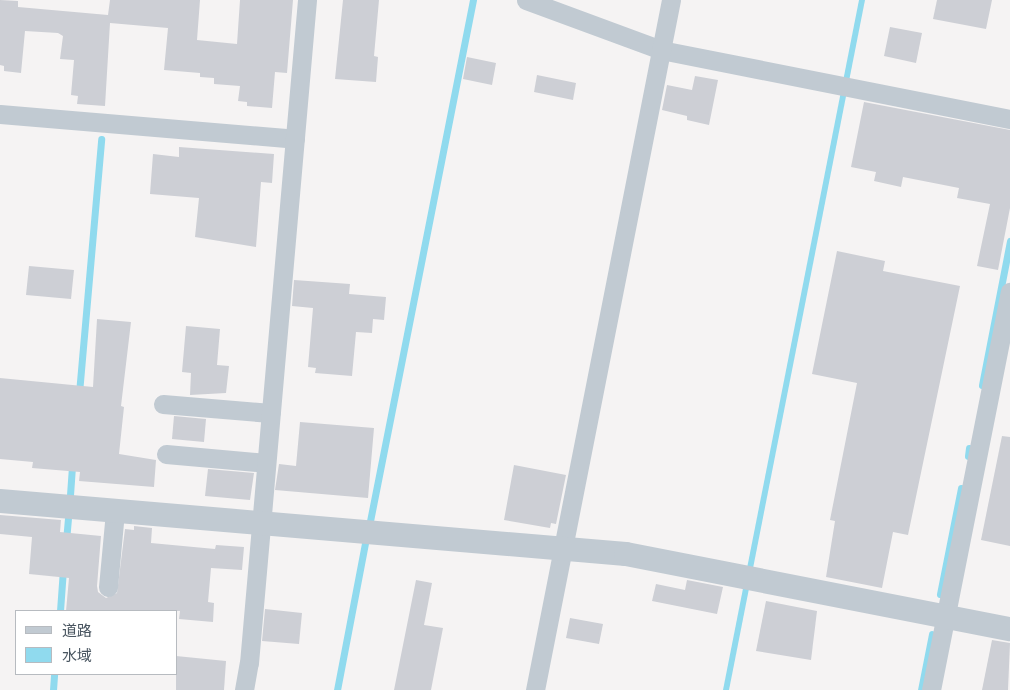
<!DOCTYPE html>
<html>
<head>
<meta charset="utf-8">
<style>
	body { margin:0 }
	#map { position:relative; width:1010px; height:690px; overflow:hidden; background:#f5f3f3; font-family:"IBM Plex Sans","Noto Sans JP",sans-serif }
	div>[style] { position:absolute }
	.water>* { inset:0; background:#90daee }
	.stream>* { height:7px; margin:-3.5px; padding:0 3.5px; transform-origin:3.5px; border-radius:3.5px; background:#90daee }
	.building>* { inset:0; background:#cdcfd5 }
	.minor>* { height:19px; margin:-9.5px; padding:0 9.5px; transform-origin:9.5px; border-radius:9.5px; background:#c1cad2 }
	.tertiary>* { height:24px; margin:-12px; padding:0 12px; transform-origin:12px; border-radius:12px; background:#c1cad2 }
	span { translate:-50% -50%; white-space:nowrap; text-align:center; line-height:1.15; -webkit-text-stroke:4px #fff; paint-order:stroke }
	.legend { position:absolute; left:15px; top:610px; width:162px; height:65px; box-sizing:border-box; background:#fff; border:1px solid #b7bbc0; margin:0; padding:6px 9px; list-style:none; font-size:15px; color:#4a5661 }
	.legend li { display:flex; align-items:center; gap:10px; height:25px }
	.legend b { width:25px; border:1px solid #b7bbc0 }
</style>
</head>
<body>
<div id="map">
	<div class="water">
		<i style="clip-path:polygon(859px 0,865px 0,729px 690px,723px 690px)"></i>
	</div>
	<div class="stream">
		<i style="left:982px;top:385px;width:147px;rotate:-79deg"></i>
		<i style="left:79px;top:393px;width:255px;rotate:-85deg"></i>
		<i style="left:968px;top:456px;width:8px;rotate:-83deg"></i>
		<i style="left:70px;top:495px;width:31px;rotate:-86deg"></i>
		<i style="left:370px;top:521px;width:531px;rotate:-78.82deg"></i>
		<i style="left:66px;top:541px;width:23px;rotate:-85deg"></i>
		<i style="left:940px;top:594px;width:108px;rotate:-78.8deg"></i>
		<i style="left:60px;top:611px;width:42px;rotate:-85.9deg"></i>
		<i style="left:53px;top:690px;width:16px;rotate:-86deg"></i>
		<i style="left:337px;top:690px;width:150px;rotate:-79.2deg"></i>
		<i style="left:921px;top:690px;width:57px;rotate:-78.9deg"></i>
	</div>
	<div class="building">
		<i style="clip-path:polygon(0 0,18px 1px,18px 7px,108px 15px,110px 0,200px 0,197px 40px,237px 44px,240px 0,293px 0,287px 73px,275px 72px,272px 108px,247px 106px,247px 102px,238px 101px,240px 86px,214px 84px,214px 78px,200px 77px,200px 73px,164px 70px,168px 28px,110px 23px,105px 106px,77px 104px,78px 96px,71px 95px,74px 60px,60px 59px,63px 36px,58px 33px,25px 31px,21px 73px,4px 71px,4px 66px,0 65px)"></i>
		<i style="clip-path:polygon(343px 0,379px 0,374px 56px,378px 57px,376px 82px,335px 79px)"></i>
		<i style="clip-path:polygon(937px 0,992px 0,986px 29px,933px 19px)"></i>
		<i style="clip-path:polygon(890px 27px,922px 33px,916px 63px,884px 56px)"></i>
		<i style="clip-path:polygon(467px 57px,496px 63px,492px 85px,463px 79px)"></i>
		<i style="clip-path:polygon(537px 75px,576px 83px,573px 100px,534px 92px)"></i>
		<i style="clip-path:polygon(695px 76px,718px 80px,709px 125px,687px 120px,687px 116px,662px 110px,667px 85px,692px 90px)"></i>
		<i style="clip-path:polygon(864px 102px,1010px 130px,1010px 208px,998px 270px,977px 266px,990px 204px,957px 198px,959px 188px,903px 177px,901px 187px,874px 181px,876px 172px,851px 167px)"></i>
		<i style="clip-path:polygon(179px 147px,274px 154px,272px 183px,261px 182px,256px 247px,195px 237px,199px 198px,150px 194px,153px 154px,179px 157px)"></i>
		<i style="clip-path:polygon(837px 251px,885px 261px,883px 271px,960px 286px,908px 535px,893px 532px,882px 588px,826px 577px,835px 521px,830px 520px,857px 383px,812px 374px)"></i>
		<i style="clip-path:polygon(29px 266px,74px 270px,71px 299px,26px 295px)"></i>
		<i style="clip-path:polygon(294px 280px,350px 284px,349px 294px,386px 297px,384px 320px,373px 319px,372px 333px,356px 332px,352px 376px,315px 373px,316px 368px,308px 367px,313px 308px,292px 306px)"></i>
		<i style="clip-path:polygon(97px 319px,131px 322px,121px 406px,124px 407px,119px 454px,156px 460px,154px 487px,79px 481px,80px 472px,32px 468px,33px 462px,0 459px,0 378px,93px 387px)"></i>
		<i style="clip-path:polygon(186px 326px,220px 329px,217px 365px,229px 366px,226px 393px,190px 395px,191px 373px,182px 372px)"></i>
		<i style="clip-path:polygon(174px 416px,206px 419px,204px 442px,172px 439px)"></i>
		<i style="clip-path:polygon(300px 422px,374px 428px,368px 498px,275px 490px,279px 464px,296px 466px)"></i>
		<i style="clip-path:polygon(1002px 436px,1010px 437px,1010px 546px,981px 540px)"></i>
		<i style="clip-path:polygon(514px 465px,566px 475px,556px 524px,551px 523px,550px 528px,504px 520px)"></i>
		<i style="clip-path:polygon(208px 469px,254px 473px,250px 500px,205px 496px)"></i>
		<i style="clip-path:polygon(0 515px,61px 520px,60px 532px,101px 536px,97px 586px,98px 592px,106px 598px,117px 593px,125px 529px,134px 530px,134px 526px,152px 528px,151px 543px,215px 549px,216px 545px,244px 547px,242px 570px,211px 568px,208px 602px,214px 603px,213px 622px,179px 619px,180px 611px,66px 611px,69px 578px,29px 574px,32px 537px,0 534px)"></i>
		<i style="clip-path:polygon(416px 580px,432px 583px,424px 625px,443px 628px,431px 690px,394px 690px)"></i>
		<i style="clip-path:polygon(687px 580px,723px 587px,717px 614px,652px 601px,656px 584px,685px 590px)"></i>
		<i style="clip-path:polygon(766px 601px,817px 611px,811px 660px,756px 651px)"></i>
		<i style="clip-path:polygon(265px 609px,302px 613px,299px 644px,262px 641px)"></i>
		<i style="clip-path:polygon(570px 618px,603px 624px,599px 644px,566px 638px)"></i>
		<i style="clip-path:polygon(992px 640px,1010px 643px,1008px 690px,982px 690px)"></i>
		<i style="clip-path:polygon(176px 656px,226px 661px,224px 690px,176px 690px)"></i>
	</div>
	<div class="minor">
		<i style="left:526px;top:0;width:144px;rotate:20.3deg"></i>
		<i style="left:661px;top:50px;width:356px;rotate:11.2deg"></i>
		<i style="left:0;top:114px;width:296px;rotate:4.8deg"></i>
		<i style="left:163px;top:404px;width:108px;rotate:4.8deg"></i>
		<i style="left:166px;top:454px;width:100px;rotate:5.1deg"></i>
		<i style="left:108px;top:587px;width:76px;rotate:-84.7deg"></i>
		<i style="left:244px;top:690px;width:27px;rotate:-80deg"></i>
		<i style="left:249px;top:663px;width:666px;rotate:-85deg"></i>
		<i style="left:535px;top:690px;width:703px;rotate:-78.85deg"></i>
		<i style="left:931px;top:690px;width:406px;rotate:-78.8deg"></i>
	</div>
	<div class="tertiary">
		<i style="left:0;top:501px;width:628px;rotate:4.84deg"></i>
		<i style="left:626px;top:554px;width:391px;rotate:11.1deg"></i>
	</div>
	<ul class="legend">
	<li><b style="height:6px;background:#c1cad2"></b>道路</li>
	<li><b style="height:14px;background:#90daee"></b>水域</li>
	</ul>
</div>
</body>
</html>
